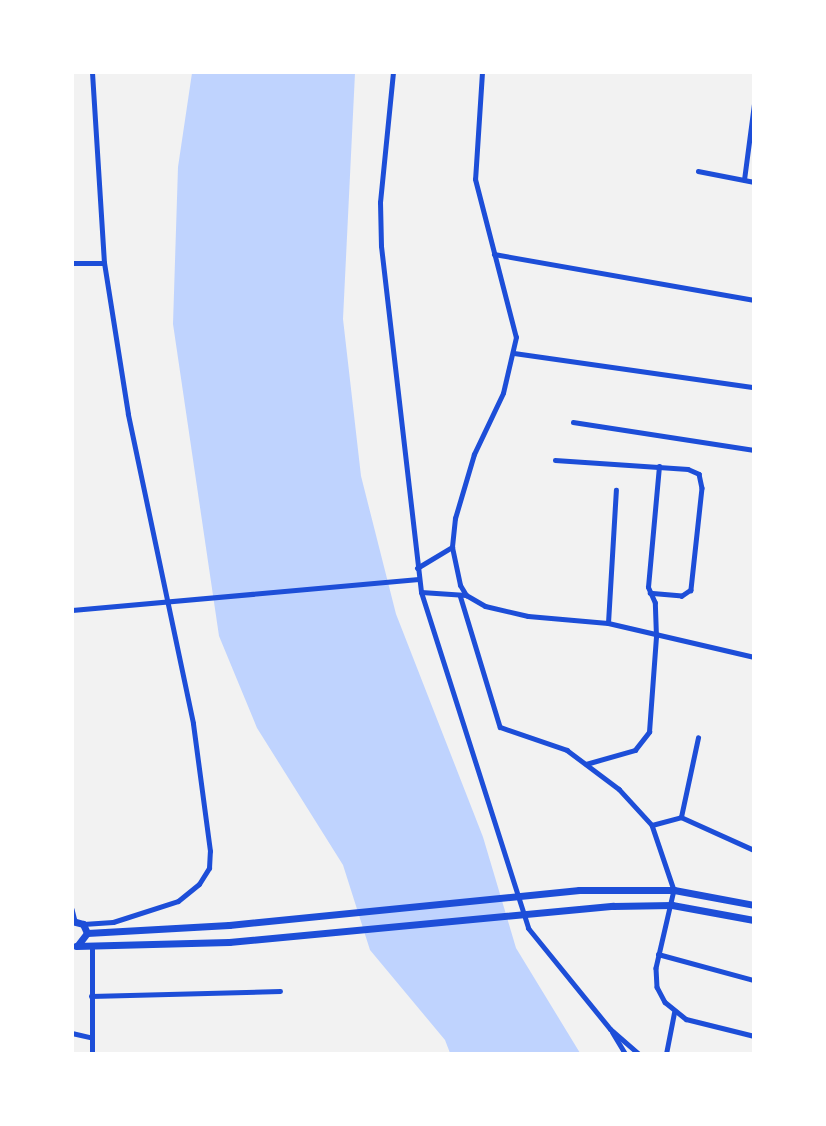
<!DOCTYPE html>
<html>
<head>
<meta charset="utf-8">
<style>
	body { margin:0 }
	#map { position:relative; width:826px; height:1126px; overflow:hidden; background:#f2f2f2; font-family:"Open Sans",sans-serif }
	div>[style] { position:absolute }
	.water>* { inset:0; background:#bfd3fe }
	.minor>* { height:4.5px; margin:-2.25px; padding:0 2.25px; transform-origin:2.25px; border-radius:2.25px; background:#1d4ed8 }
	.tertiary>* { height:5px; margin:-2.5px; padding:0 2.5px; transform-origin:2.5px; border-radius:2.5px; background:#1d4ed8 }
	.primary>* { height:7px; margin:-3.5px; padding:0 3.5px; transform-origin:3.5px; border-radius:3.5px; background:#1d4ed8 }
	span { translate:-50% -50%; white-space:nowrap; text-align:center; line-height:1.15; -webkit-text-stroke:5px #fff; paint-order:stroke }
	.frame { position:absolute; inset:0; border:74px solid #fff; pointer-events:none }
</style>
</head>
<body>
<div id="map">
	<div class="water">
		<i style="clip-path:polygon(192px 73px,355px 73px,343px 319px,361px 476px,396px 614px,483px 837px,516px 948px,580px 1053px,450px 1053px,445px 1040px,370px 950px,343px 865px,257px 728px,219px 636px,173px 324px,178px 167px)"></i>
	</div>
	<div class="minor">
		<i style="left:698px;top:171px;width:57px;rotate:11.1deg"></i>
		<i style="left:744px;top:180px;width:77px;rotate:-82.5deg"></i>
		<i style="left:494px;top:254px;width:264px;rotate:10deg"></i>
		<i style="left:514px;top:353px;width:242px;rotate:8.1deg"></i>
		<i style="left:573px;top:422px;width:183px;rotate:8.8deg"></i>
		<i style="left:555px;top:460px;width:133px;rotate:3.9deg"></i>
		<i style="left:688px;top:469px;width:12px;rotate:24deg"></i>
		<i style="left:699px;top:474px;width:14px;rotate:78deg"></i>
		<i style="left:702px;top:488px;width:103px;rotate:96.2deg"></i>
		<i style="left:691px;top:590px;width:11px;rotate:146deg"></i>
		<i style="left:682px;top:596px;width:32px;rotate:-175deg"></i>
		<i style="left:460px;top:595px;width:138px;rotate:73.1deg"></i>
		<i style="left:500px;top:727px;width:71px;rotate:18.9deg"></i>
		<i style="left:567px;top:750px;width:65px;rotate:36.9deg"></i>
		<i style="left:619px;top:789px;width:49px;rotate:47.5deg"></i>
		<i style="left:652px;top:825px;width:69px;rotate:71.3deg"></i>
		<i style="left:674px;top:890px;width:80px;rotate:103deg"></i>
		<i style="left:656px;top:968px;width:19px;rotate:87deg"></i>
		<i style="left:657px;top:987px;width:17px;rotate:62deg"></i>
		<i style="left:665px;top:1002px;width:27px;rotate:39deg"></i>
		<i style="left:686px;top:1019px;width:70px;rotate:14deg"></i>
		<i style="left:608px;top:623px;width:133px;rotate:-86.6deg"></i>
		<i style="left:586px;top:764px;width:51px;rotate:-15.9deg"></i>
		<i style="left:635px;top:750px;width:23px;rotate:-52deg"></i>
		<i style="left:649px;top:732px;width:95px;rotate:-85.8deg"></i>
		<i style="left:656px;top:637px;width:34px;rotate:-92deg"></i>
		<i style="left:655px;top:603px;width:17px;rotate:-114deg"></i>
		<i style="left:648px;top:587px;width:121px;rotate:-84.8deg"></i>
		<i style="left:681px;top:817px;width:81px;rotate:-77.9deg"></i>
		<i style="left:652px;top:825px;width:30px;rotate:-15deg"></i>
		<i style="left:681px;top:817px;width:80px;rotate:24.3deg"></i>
		<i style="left:72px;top:909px;width:12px;rotate:76deg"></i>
		<i style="left:658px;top:954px;width:99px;rotate:15.2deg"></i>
		<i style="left:91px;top:996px;width:189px;rotate:-1.5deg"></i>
		<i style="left:72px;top:1033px;width:18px;rotate:13deg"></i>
		<i style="left:92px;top:1054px;width:108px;rotate:-90deg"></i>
		<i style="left:666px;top:1054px;width:42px;rotate:-79deg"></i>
	</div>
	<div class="tertiary">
		<i style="left:393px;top:72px;width:131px;rotate:95.7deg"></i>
		<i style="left:380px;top:202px;width:44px;rotate:88.7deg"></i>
		<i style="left:381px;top:246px;width:348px;rotate:83.4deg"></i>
		<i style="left:421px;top:592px;width:353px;rotate:72.3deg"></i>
		<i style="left:528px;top:928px;width:130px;rotate:50.9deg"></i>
		<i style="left:610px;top:1029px;width:38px;rotate:41deg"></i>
		<i style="left:482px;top:72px;width:107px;rotate:93.7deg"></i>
		<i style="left:475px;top:179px;width:163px;rotate:75.5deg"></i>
		<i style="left:516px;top:337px;width:57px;rotate:103.1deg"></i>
		<i style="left:503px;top:393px;width:68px;rotate:115.4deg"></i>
		<i style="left:474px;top:454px;width:67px;rotate:106.5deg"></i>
		<i style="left:455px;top:518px;width:29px;rotate:96deg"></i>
		<i style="left:452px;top:547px;width:39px;rotate:78deg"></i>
		<i style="left:460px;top:585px;width:12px;rotate:59deg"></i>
		<i style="left:466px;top:595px;width:22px;rotate:30deg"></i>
		<i style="left:485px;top:606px;width:44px;rotate:13.1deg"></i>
		<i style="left:528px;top:616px;width:80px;rotate:5deg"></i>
		<i style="left:608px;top:623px;width:150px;rotate:13.1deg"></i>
		<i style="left:72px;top:263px;width:32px"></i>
		<i style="left:417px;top:568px;width:41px;rotate:-31deg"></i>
		<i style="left:421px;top:592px;width:45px;rotate:3.8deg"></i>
		<i style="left:72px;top:610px;width:348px;rotate:-5.1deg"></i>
		<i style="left:83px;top:924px;width:30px;rotate:-4deg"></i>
		<i style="left:113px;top:922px;width:68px;rotate:-17.9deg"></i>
		<i style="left:178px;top:901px;width:27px;rotate:-39deg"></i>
		<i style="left:199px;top:884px;width:19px;rotate:-58deg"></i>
		<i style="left:209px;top:868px;width:17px;rotate:-87deg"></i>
		<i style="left:210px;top:851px;width:129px;rotate:-97.6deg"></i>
		<i style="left:193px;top:723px;width:316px;rotate:-101.9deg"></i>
		<i style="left:128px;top:414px;width:153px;rotate:-99deg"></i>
		<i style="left:104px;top:263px;width:191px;rotate:-93.6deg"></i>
		<i style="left:612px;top:1032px;width:26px;rotate:59deg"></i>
	</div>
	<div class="primary">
		<i style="left:72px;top:921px;width:11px;rotate:15deg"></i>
		<i style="left:83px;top:924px;width:10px;rotate:66deg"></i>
		<i style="left:87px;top:933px;width:15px;rotate:127deg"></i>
		<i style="left:87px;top:933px;width:142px;rotate:-3.2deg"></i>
		<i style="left:229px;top:925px;width:352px;rotate:-5.7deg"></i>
		<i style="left:579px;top:890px;width:95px"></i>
		<i style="left:674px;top:890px;width:81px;rotate:10.6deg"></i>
		<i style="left:76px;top:946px;width:153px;rotate:-1.5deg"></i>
		<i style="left:229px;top:942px;width:386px;rotate:-5.4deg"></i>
		<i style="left:613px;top:906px;width:59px;rotate:-1deg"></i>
		<i style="left:672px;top:905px;width:83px;rotate:10.4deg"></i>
	</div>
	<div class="frame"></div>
</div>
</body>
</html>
